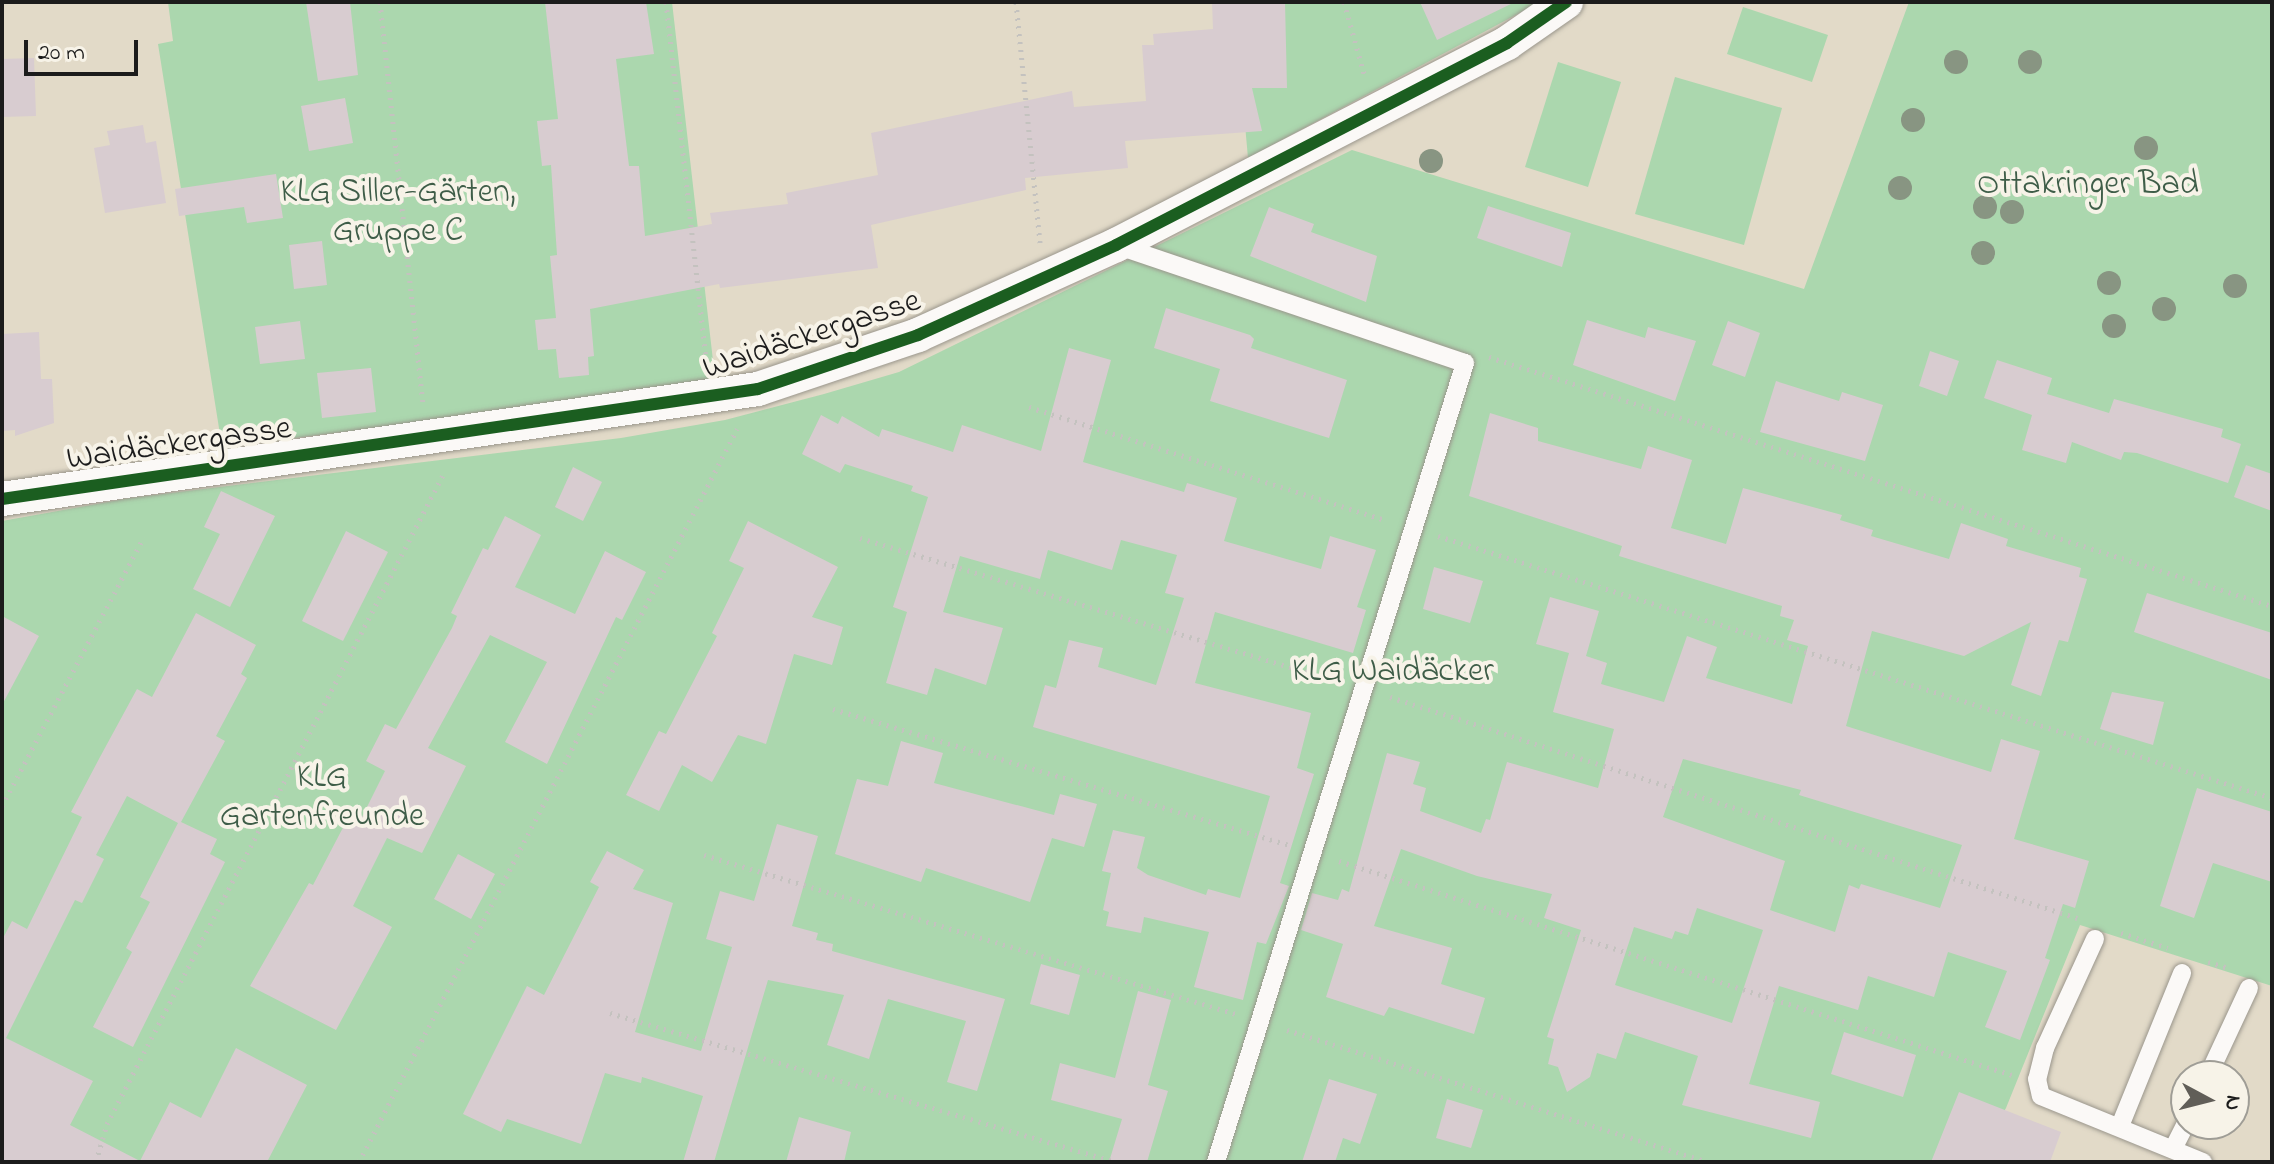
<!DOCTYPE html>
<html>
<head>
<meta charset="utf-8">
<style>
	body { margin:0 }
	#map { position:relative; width:2274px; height:1164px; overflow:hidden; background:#e2dac8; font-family:"Indie Flower",sans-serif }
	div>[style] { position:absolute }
	.green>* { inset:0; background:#abd7ae }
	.building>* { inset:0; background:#d8ccd0 }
	.path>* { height:5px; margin-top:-2.5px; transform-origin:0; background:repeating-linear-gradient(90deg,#c4c2bf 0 2px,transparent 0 8px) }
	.roads { filter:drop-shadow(0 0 2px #9a968c) drop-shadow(0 0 2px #9a968c) }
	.lane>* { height:18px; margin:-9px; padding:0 9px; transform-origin:9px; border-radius:9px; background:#fbf9f7 }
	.street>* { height:34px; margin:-17px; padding:0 17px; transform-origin:17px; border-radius:17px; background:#fbf9f7 }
	.cycleway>* { height:12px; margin:-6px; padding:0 6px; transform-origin:6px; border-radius:6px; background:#1b5e20 }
	.trees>* { width:24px; height:24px; margin:-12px; border-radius:50%; background:#889582 }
	span { translate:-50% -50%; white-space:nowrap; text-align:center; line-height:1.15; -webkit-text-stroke:8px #f7f3e8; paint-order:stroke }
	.park-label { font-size:34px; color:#3e5d48 }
	.street-label { font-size:34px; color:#1c1c1c }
	.frame { position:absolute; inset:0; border:4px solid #1c1c1c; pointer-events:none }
	.north { position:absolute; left:2170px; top:1060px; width:80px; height:80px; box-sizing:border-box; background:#f7f3e8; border:2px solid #9f9d96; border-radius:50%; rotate:97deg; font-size:22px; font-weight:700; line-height:32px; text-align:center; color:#1c1c1c }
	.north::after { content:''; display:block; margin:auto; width:28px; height:36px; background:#615e58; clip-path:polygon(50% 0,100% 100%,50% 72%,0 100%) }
	.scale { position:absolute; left:24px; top:40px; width:114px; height:36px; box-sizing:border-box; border:4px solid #1c1c1c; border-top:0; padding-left:10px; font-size:24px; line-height:28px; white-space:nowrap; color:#1c1c1c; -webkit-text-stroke:6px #f7f3e8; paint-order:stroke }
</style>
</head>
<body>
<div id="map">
	<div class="green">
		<i style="clip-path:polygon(168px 2px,672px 2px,715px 378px,625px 397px,222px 447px,158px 44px,173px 41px)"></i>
		<i style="clip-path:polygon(1234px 2px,1540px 2px,1248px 158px)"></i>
		<i style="clip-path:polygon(1909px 2px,2272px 2px,2272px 986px,2080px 925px,2006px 1108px,1975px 1162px,2px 1162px,2px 521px,130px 498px,621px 438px,725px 420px,824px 394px,899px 372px,1352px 150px,1804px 289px)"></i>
		<i style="clip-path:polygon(1743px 7px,1828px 35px,1812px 82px,1727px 54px)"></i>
		<i style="clip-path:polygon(1558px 62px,1621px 82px,1588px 187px,1525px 167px)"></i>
		<i style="clip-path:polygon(1675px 77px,1782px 108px,1744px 245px,1635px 214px)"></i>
	</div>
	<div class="building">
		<i style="clip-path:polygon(306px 2px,350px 2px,358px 75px,318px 81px)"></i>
		<i style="clip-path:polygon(545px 2px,646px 2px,654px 54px,616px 59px,629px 166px,639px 166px,645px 236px,712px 224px,710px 213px,788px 204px,786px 193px,878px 175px,871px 133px,1072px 91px,1074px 107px,1146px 101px,1142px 45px,1154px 45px,1153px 34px,1213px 29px,1212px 2px,1285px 2px,1287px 88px,1252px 88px,1262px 131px,1125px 141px,1128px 168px,1025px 178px,1026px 190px,871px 225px,878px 268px,720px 288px,719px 284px,590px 309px,594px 356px,588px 357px,589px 375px,559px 378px,556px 349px,538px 350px,535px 320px,556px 318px,550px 256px,557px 255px,551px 165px,542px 166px,537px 121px,558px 119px)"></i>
		<i style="clip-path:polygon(1420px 2px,1515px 2px,1437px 40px)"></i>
		<i style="clip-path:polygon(34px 58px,36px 116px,2px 117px,2px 59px)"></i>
		<i style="clip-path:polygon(345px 98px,353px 143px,309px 151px,301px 106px)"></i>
		<i style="clip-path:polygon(143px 125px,146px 143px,156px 141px,166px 203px,105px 213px,94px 148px,110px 145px,107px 131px)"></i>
		<i style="clip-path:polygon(276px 174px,283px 218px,247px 223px,244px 207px,179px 216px,175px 189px)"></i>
		<i style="clip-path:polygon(1488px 206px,1571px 233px,1562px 267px,1477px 238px)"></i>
		<i style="clip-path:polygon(1269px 207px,1314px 224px,1311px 232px,1377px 256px,1366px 302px,1250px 256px)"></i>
		<i style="clip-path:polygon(322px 241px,327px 285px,294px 289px,289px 245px)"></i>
		<i style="clip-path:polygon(1166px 308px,1250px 335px,1254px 339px,1251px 348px,1347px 380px,1329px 438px,1210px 401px,1220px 369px,1154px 348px)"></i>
		<i style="clip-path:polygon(1587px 320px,1645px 338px,1648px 327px,1696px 341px,1675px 401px,1573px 365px)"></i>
		<i style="clip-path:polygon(300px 321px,305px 359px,260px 364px,255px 327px)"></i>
		<i style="clip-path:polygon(1728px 321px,1760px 333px,1745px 377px,1712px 365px)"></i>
		<i style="clip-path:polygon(39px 332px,41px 379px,52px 379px,54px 423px,15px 436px,15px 430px,2px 431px,2px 334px)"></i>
		<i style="clip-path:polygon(1069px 348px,1111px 360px,1083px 462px,1184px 492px,1187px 483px,1237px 498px,1224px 541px,1321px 569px,1330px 536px,1376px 550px,1357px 607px,1366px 610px,1353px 653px,1215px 612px,1195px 683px,1311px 713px,1297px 768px,1314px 774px,1280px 883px,1289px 886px,1266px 944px,1257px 942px,1243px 1000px,1194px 987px,1209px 932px,1144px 917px,1141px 933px,1106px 926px,1109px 912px,1103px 910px,1111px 873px,1102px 871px,1113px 830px,1145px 837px,1137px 868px,1148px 875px,1206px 895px,1208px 889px,1240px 898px,1270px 796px,1033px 727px,1045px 685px,1056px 688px,1069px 640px,1103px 648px,1098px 667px,1156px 685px,1184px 598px,1165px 593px,1177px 555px,1121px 540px,1112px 570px,1048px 550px,1040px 579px,960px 556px,943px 612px,1003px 628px,986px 685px,935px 668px,927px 695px,886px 683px,907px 612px,893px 607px,928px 497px,911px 491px,913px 486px,845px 464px,840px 473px,802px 454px,821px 415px,838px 424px,842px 416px,879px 437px,882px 429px,953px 452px,962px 425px,1041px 451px)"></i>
		<i style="clip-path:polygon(1930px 351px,1959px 361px,1947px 396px,1919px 386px)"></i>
		<i style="clip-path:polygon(1997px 360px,2052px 378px,2047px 394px,2109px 413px,2114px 399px,2223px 429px,2221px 437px,2241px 444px,2228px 483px,2137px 453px,2124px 452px,2121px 460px,2072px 442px,2066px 463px,2022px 450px,2032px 415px,1984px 398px)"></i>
		<i style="clip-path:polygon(371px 368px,376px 412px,322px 418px,317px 373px)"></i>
		<i style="clip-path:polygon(1776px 381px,1839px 401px,1842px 392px,1883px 405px,1865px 461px,1760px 432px)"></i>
		<i style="clip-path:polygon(evenodd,1490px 413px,1538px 428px,1538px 441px,1641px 469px,1648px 446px,1692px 460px,1671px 528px,1726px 544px,1743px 488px,1842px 515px,1840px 520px,1873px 530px,1871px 536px,1949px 559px,1961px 523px,2008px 539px,2006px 546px,2081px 568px,2079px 577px,2087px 579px,2068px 642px,2059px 640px,2041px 696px,2011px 685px,2031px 622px,1964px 656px,1872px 631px,1846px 726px,1991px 772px,2001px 739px,2040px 751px,2014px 839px,2089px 861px,2075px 908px,2063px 904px,2045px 958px,2050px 960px,2020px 1040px,1985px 1027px,2007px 971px,1948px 952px,1934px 997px,1868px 976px,1858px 1010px,1779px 986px,1749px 1084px,1820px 1102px,1811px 1138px,1682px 1105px,1698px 1056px,1625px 1032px,1616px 1059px,1597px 1053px,1590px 1077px,1567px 1092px,1558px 1067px,1548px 1064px,1554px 1039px,1547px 1037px,1581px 930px,1544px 918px,1552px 894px,1477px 876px,1401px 849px,1374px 926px,1452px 948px,1441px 984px,1485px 998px,1474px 1034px,1389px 1007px,1384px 1016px,1326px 997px,1343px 944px,1301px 930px,1312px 893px,1338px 900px,1342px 889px,1349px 892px,1387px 753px,1420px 762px,1413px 784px,1426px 788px,1420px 811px,1481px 833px,1486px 819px,1490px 820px,1507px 762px,1598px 788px,1614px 729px,1553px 712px,1569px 653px,1536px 644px,1550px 597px,1599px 611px,1586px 656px,1607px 663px,1601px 684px,1664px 702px,1687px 636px,1717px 647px,1706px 678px,1792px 704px,1808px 646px,1787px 640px,1794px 620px,1780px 616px,1782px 606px,1619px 556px,1622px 546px,1469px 496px,1490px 413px,1683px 759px,1801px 790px,1799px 795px,1962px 845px,1940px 908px,1861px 884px,1859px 889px,1849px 885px,1835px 932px,1770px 910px,1785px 861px,1663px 817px,1683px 759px,1490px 413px,1697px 908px,1763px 930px,1732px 1023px,1615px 985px,1634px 927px,1672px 939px,1675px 931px,1688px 935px,1697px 908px)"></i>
		<i style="clip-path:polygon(2246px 465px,2272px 474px,2272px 511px,2234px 497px)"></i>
		<i style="clip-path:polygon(573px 467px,602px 482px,583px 521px,555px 507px)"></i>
		<i style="clip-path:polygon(221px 491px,275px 516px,230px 607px,193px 589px,220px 534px,204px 527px)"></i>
		<i style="clip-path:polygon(505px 516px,541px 535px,515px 587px,575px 614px,605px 551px,646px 572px,622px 620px,616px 617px,547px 764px,505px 742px,547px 662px,490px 635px,428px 748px,466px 766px,422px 853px,387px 838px,353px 906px,392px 927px,336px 1030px,250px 986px,309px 883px,313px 885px,348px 818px,359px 823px,385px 771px,366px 761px,385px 724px,396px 729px,452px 628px,457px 616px,451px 613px,483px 548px,488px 550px)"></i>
		<i style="clip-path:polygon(748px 521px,838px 567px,812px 617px,843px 627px,832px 665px,794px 654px,766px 744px,738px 735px,712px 782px,682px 765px,659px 811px,626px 795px,659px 731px,666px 734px,717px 636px,712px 633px,744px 568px,729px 561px)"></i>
		<i style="clip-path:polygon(346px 531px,388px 552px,343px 641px,302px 621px)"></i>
		<i style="clip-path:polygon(1434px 567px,1483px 581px,1470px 623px,1423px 609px)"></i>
		<i style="clip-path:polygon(2147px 593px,2272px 633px,2272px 680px,2134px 632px)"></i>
		<i style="clip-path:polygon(196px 613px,256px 645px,241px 674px,247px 678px,216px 736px,225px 741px,181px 822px,217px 839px,210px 854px,225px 862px,133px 1047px,93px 1027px,132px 952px,126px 948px,150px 902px,140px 897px,178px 823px,127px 796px,96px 855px,104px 859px,82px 903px,75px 900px,6px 1038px,93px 1081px,70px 1125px,140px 1161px,170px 1102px,201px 1118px,236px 1048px,307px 1085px,267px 1162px,2px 1162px,2px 940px,12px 921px,27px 929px,82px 817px,71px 812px,100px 757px,137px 689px,152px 697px)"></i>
		<i style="clip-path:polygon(2px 616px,39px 636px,2px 705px)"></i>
		<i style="clip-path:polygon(2112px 692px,2164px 702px,2153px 745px,2100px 729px)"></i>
		<i style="clip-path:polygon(901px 741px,943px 753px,934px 783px,1054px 815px,1060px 794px,1097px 804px,1084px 847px,1052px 838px,1030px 902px,926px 868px,921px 882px,835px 854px,857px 779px,888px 786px)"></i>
		<i style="clip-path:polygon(2197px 788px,2272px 812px,2272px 882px,2213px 863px,2194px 918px,2160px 906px)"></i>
		<i style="clip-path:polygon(777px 824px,818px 836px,792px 926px,818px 933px,816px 940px,833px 944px,832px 951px,1005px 999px,977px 1091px,947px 1082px,966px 1021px,888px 999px,869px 1059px,827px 1045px,844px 995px,768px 980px,714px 1162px,683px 1162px,703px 1096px,642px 1077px,641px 1083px,605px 1073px,581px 1144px,507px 1119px,501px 1132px,463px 1114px,527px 986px,544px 995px,599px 887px,590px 882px,607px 851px,644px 870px,633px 889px,673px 903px,635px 1032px,701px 1051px,732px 947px,706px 939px,720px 891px,754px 901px)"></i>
		<i style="clip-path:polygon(458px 854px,495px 874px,471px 919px,434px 899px)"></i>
		<i style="clip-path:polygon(1041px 964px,1080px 975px,1069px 1015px,1030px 1004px)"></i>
		<i style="clip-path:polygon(1138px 991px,1171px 1000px,1148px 1085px,1168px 1091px,1147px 1162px,1109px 1162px,1122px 1119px,1051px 1100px,1060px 1063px,1115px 1078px)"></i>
		<i style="clip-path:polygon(1844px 1032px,1916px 1055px,1903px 1097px,1831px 1074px)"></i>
		<i style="clip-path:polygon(1329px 1079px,1377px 1094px,1360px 1144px,1343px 1138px,1335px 1162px,1302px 1162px)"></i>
		<i style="clip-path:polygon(1959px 1092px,2061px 1132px,2050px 1162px,1931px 1162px)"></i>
		<i style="clip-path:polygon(1447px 1099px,1483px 1110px,1471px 1148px,1436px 1138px)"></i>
		<i style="clip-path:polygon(799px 1117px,851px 1132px,844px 1162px,786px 1162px)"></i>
	</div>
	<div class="path">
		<i style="left:380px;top:2px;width:403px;rotate:83.9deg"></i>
		<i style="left:666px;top:2px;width:360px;rotate:83.6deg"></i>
		<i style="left:1016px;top:2px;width:242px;rotate:84.3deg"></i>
		<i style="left:1344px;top:2px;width:78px;rotate:74.4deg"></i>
		<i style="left:1489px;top:357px;width:822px;rotate:17.64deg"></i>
		<i style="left:1029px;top:407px;width:374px;rotate:17.6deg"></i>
		<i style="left:1438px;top:536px;width:874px;rotate:17.44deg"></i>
		<i style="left:860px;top:538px;width:499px;rotate:16.7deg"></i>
		<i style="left:1390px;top:697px;width:722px;rotate:17.83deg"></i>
		<i style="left:833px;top:709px;width:475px;rotate:16.6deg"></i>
		<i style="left:2px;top:806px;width:304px;rotate:-62.2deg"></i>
		<i style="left:704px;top:855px;width:555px;rotate:16.64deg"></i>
		<i style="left:1339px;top:861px;width:706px;rotate:17.64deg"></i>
		<i style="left:2121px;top:933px;width:49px;rotate:17.7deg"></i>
		<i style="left:2208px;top:962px;width:22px;rotate:16deg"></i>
		<i style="left:610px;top:1013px;width:527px;rotate:16.41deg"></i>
		<i style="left:1287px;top:1030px;width:441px;rotate:17.4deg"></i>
		<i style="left:96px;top:1162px;width:40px;rotate:-74deg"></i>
		<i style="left:107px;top:1124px;width:735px;rotate:-62.63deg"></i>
		<i style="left:359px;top:1162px;width:825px;rotate:-62.72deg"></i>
	</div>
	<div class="roads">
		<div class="lane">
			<i style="left:1116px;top:245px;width:368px;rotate:18.7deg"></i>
			<i style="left:1465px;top:363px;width:837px;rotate:107.31deg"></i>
			<i style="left:2095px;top:939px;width:120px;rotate:114.6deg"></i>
			<i style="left:2045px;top:1048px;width:32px;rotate:104deg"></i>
			<i style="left:2037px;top:1079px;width:17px;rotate:77deg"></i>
			<i style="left:2041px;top:1096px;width:175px;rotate:22.2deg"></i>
			<i style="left:2208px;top:1076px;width:97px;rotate:-65deg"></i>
			<i style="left:2120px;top:1126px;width:165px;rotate:-67.9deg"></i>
			<i style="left:2174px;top:1147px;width:27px;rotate:-63deg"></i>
		</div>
		<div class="street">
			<i style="left:2px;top:499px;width:764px;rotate:-8.28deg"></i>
			<i style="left:758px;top:389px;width:169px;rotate:-18.6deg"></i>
			<i style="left:918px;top:335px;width:217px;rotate:-24.4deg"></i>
			<i style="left:1116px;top:245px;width:440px;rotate:-27.3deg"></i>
			<i style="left:1507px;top:43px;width:72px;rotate:-34.8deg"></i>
		</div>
	</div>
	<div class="cycleway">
		<i style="left:2px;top:499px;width:764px;rotate:-8.28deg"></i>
		<i style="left:758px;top:389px;width:169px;rotate:-18.6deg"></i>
		<i style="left:918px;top:335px;width:217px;rotate:-24.4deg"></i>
		<i style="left:1116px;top:245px;width:440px;rotate:-27.3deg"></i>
		<i style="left:1507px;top:43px;width:72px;rotate:-34.8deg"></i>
	</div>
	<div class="trees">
		<i style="left:1956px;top:62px"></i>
		<i style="left:2030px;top:62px"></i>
		<i style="left:1913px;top:120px"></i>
		<i style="left:2146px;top:148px"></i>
		<i style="left:1431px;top:161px"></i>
		<i style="left:1900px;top:188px"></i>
		<i style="left:1985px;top:207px"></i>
		<i style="left:2012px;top:212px"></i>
		<i style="left:1983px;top:253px"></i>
		<i style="left:2109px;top:283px"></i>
		<i style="left:2235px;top:286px"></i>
		<i style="left:2164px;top:309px"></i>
		<i style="left:2114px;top:326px"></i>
	</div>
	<div class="park-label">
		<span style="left:2088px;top:186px">Ottakringer Bad</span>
		<span style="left:398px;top:213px">KLG Siller-Gärten,<br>Gruppe C</span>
		<span style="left:1393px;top:673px">KLG Waidäcker</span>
		<span style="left:322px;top:798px">KLG<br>Gartenfreunde</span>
	</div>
	<div class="street-label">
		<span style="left:812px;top:336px;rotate:-18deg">Waidäckergasse</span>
		<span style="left:179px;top:445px;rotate:-8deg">Waidäckergasse</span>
	</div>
	<div class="frame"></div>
	<div class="north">N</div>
	<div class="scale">20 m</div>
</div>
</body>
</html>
